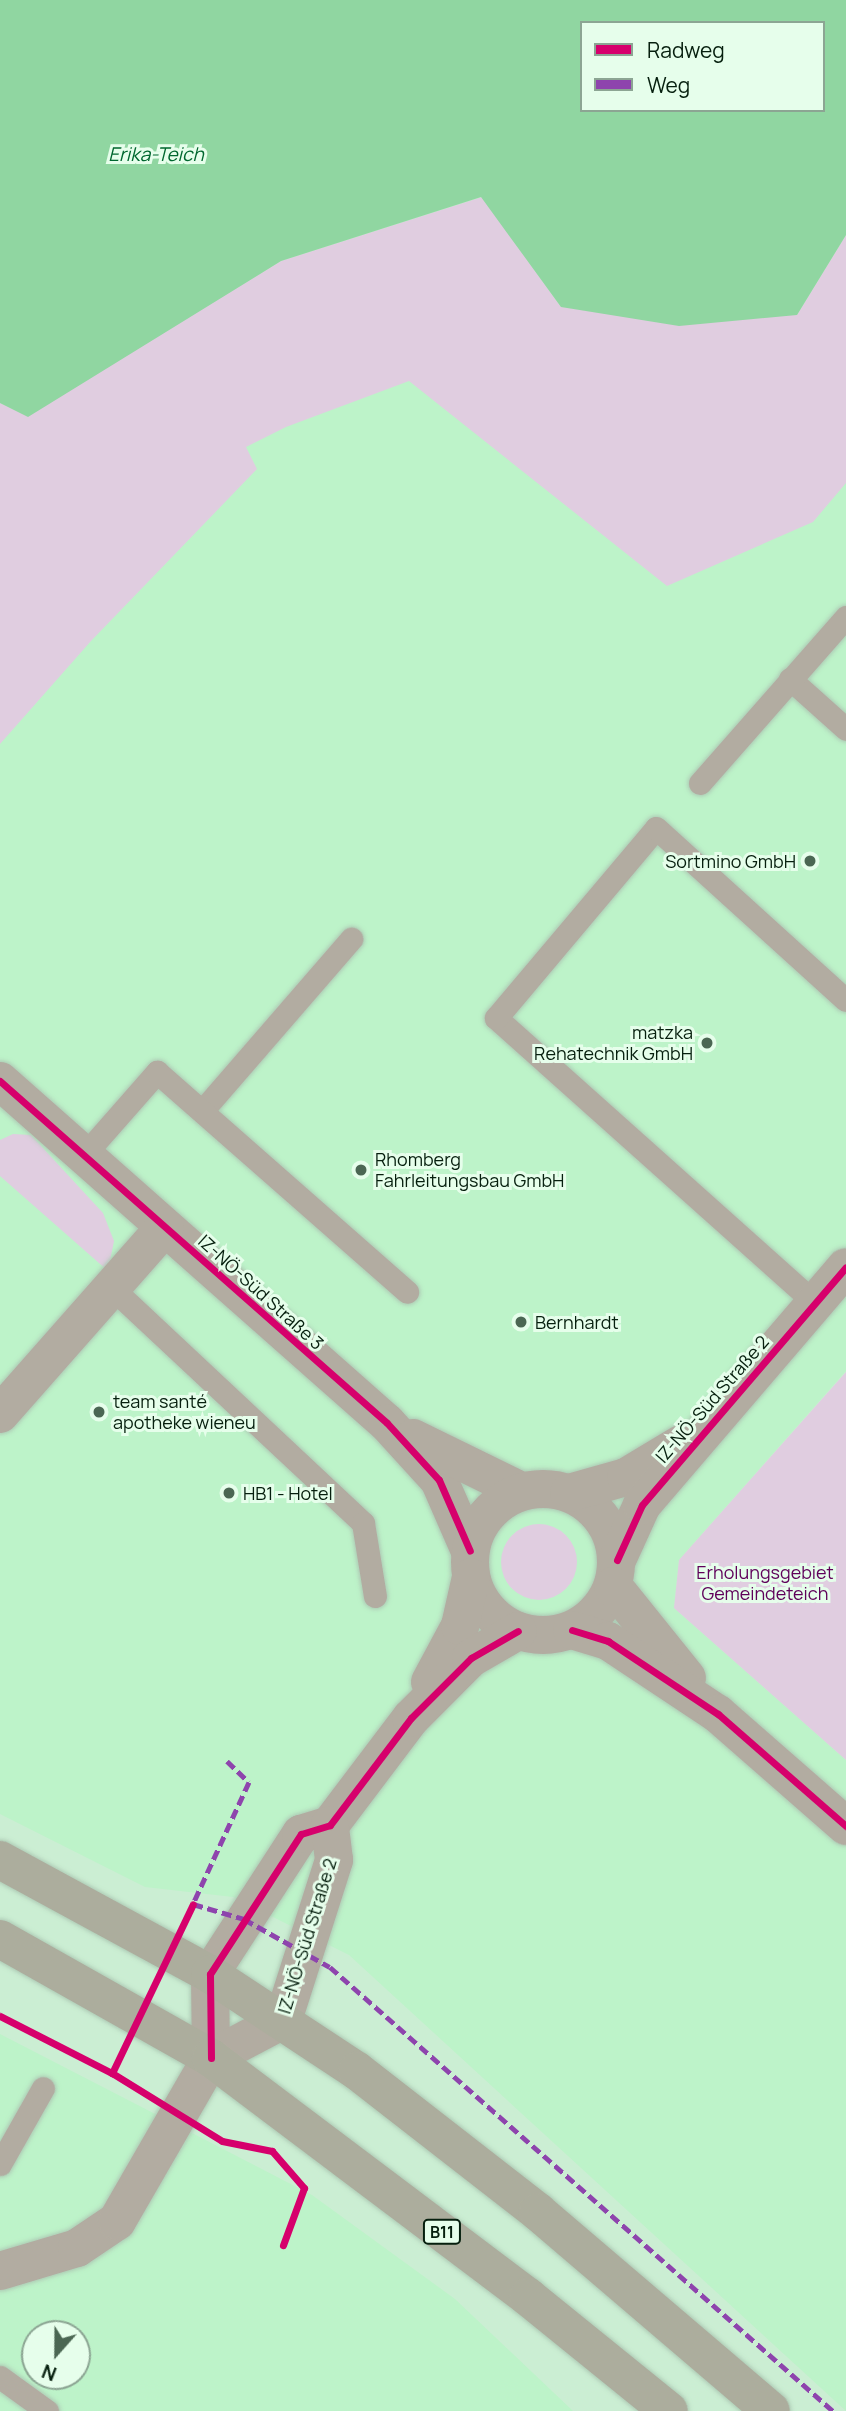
<!DOCTYPE html>
<html>
<head>
<meta charset="utf-8">
<style>
	body { margin:0 }
	#map { position:relative; width:846px; height:2411px; overflow:hidden; background:#cbeed3; font-family:Manrope,sans-serif }
	div>[style] { position:absolute }
	.built>* { inset:0; background:#bdf3c9 }
	.green>* { inset:0; background:#e0cde0 }
	.round { border-radius:50% }
	.water>* { inset:0; background:#90d6a1 }
	.roads { filter:drop-shadow(0 0 2px #aecab5) drop-shadow(0 0 2px #aecab5) }
	.service>* { height:23px; margin:-11.5px; padding:0 11.5px; transform-origin:11.5px; border-radius:11.5px; background:#b2aca1 }
	.minor>* { height:38px; margin:-19px; padding:0 19px; transform-origin:19px; border-radius:19px; background:#b2aca1 }
	.minor>.ring { margin:-19px; padding:0; box-sizing:content-box; background:none; border:38px solid #b2aca1; border-radius:50% }
	.primary>* { height:38px; margin:-19px; padding:0 19px; transform-origin:19px; border-radius:19px; background:#acad9d }
	.quiet>* { height:5px; margin-top:-2.5px; transform-origin:0; background:repeating-linear-gradient(90deg,#8e44ad 0 10px,transparent 0 15px) }
	.cycleway>* { height:7px; margin:-3.5px; padding:0 3.5px; transform-origin:3.5px; border-radius:3.5px; background:#d6006c }
	.dots>* { width:19px; height:19px; translate:-50% -50%; box-sizing:border-box; border:4px solid #e6feeb; border-radius:50% }
	span { translate:-50% -50%; white-space:nowrap; text-align:center; line-height:1.15; -webkit-text-stroke:6px #e6feeb; paint-order:stroke }
	.shield-label span { padding:2px 5px; background:#e6feeb; border:2px solid; border-radius:5px; -webkit-text-stroke-width:0 }
	.shield-label { font-size:16px; color:#061f0e; font-weight:700 }
	.poi-label { font-size:18px; color:#061f0e }
	.right { translate:-100% -50%; text-align:right }
	.left { translate:0 -50%; text-align:left }
	.street-label { font-size:18px; color:#061f0e }
	.park-label { font-size:18px; color:#5f005a }
	.water-label { font-size:19px; color:#00672f; font-style:italic }
	.legend { position:absolute; left:580px; top:21px; width:245px; height:91px; box-sizing:border-box; background:#e6feeb; border:2px solid #8ca593; margin:0; padding:9px 12px; list-style:none; font-size:21px; color:#061f0e }
	.legend li { display:flex; align-items:center; gap:14px; height:35px }
	.legend b { width:35px; border:2px solid #8ca593 }
	.north { position:absolute; left:21px; top:2320px; width:70px; height:70px; box-sizing:border-box; background:#e6feeb; border:2px solid #8ca593; border-radius:50%; rotate:201deg; font-size:19px; font-weight:700; line-height:28px; text-align:center; color:#061f0e }
	.north::after { content:''; display:block; margin:auto; width:24px; height:32px; background:#4b6753; clip-path:polygon(50% 0,100% 100%,50% 72%,0 100%) }
</style>
</head>
<body>
<div id="map">
	<div class="built">
		<i style="clip-path:polygon(evenodd,0 0,846px 0,846px 1371px,679px 1560px,674px 1608px,846px 1760px,846px 2411px,349px 1955px,233px 1897px,145px 1887px,0 1814px,0 0,582px 23px,823px 23px,823px 110px,582px 110px,582px 23px)"></i>
		<i style="clip-path:polygon(evenodd,0 2034px,312px 2195px,455px 2299px,573px 2411px,0 2411px,0 2034px,35px 2334px,77px 2334px,77px 2376px,35px 2376px,35px 2334px)"></i>
	</div>
	<div class="green">
		<i style="clip-path:polygon(482px 197px,561px 307px,797px 315px,846px 235px,846px 483px,813px 522px,667px 586px,409px 381px,286px 427px,246px 447px,257px 469px,91px 641px,0 744px,0 403px,28px 416px,281px 261px)"></i>
		<i style="clip-path:polygon(13px 1134px,31px 1135px,103px 1213px,114px 1241px,108px 1271px,0 1176px,0 1140px)"></i>
		<i style="clip-path:polygon(846px 1372px,846px 1760px,674px 1608px,679px 1560px)"></i>
		<i class="round" style="left:501px;top:1524px;width:76px;height:76px"></i>
	</div>
	<div class="water">
		<i style="clip-path:polygon(evenodd,0 0,846px 0,846px 235px,797px 315px,679px 326px,561px 307px,481px 197px,281px 261px,28px 417px,0 403px,0 0,582px 23px,823px 23px,823px 110px,582px 110px,582px 23px)"></i>
	</div>
	<div class="roads">
		<div class="service">
			<i style="left:790px;top:679px;width:75px;rotate:41.8deg"></i>
			<i style="left:700px;top:783px;width:221px;rotate:-48.7deg"></i>
			<i style="left:202px;top:1111px;width:228px;rotate:-49.1deg"></i>
			<i style="left:84px;top:1155px;width:111px;rotate:-48.7deg"></i>
			<i style="left:157px;top:1072px;width:333px;rotate:41.3deg"></i>
			<i style="left:112px;top:1288px;width:344px;rotate:43.1deg"></i>
			<i style="left:363px;top:1523px;width:74px;rotate:80.7deg"></i>
			<i style="left:815px;top:1303px;width:428px;rotate:-138.2deg"></i>
			<i style="left:496px;top:1018px;width:248px;rotate:-49.9deg"></i>
			<i style="left:656px;top:828px;width:256px;rotate:42.2deg"></i>
			<i style="left:0;top:2164px;width:87px;rotate:-60.5deg"></i>
			<i style="left:0;top:2377px;width:58px;rotate:35.9deg"></i>
		</div>
		<div class="minor">
			<i style="left:0;top:1081px;width:516px;rotate:41.47deg"></i>
			<i style="left:387px;top:1423px;width:77px;rotate:47.6deg"></i>
			<i style="left:439px;top:1480px;width:77px;rotate:66.4deg"></i>
			<i style="left:0;top:1414px;width:249px;rotate:-48.6deg"></i>
			<i style="left:413px;top:1438px;width:120px;rotate:26.1deg"></i>
			<i class="ring" style="left:470px;top:1489px;width:108px;height:108px"></i>
			<i style="left:569px;top:1493px;width:59px;rotate:-15.7deg"></i>
			<i style="left:626px;top:1477px;width:64px;rotate:-31deg"></i>
			<i style="left:617px;top:1560px;width:60px;rotate:-65.6deg"></i>
			<i style="left:642px;top:1505px;width:313px;rotate:-49.4deg"></i>
			<i style="left:613px;top:1586px;width:118px;rotate:51.2deg"></i>
			<i style="left:572px;top:1630px;width:38px;rotate:17deg"></i>
			<i style="left:608px;top:1641px;width:132px;rotate:33.6deg"></i>
			<i style="left:718px;top:1714px;width:170px;rotate:41.2deg"></i>
			<i style="left:430px;top:1682px;width:64px;rotate:-61.8deg"></i>
			<i style="left:460px;top:1626px;width:50px;rotate:-77.3deg"></i>
			<i style="left:211px;top:2058px;width:84px;rotate:-90.7deg"></i>
			<i style="left:210px;top:1974px;width:167px;rotate:-57deg"></i>
			<i style="left:301px;top:1834px;width:30px;rotate:-17deg"></i>
			<i style="left:330px;top:1825px;width:134px;rotate:-52.9deg"></i>
			<i style="left:411px;top:1718px;width:85px;rotate:-45deg"></i>
			<i style="left:471px;top:1658px;width:54px;rotate:-29.9deg"></i>
			<i style="left:211px;top:2058px;width:81px;rotate:-27.8deg"></i>
			<i style="left:283px;top:2020px;width:168px;rotate:-72.3deg"></i>
			<i style="left:334px;top:1860px;width:35px;rotate:-97deg"></i>
			<i style="left:0;top:2271px;width:80px;rotate:-16.6deg"></i>
			<i style="left:77px;top:2248px;width:48px;rotate:-34deg"></i>
			<i style="left:117px;top:2221px;width:188px;rotate:-60deg"></i>
		</div>
		<div class="primary">
			<i style="left:0;top:1860px;width:239px;rotate:28.5deg"></i>
			<i style="left:210px;top:1974px;width:176px;rotate:33.4deg"></i>
			<i style="left:357px;top:2071px;width:229px;rotate:37.9deg"></i>
			<i style="left:538px;top:2212px;width:306px;rotate:40.5deg"></i>
			<i style="left:0;top:1939px;width:242px;rotate:29.4deg"></i>
			<i style="left:211px;top:2058px;width:397px;rotate:37deg"></i>
			<i style="left:528px;top:2297px;width:181px;rotate:39deg"></i>
		</div>
	</div>
	<div class="quiet">
		<i style="left:227px;top:1761px;width:30px;rotate:44deg"></i>
		<i style="left:249px;top:1782px;width:134px;rotate:114.7deg"></i>
		<i style="left:193px;top:1904px;width:53px;rotate:16.4deg"></i>
		<i style="left:244px;top:1919px;width:98px;rotate:29.2deg"></i>
		<i style="left:330px;top:1967px;width:671px;rotate:41.43deg"></i>
	</div>
	<div class="cycleway">
		<i style="left:0;top:1081px;width:516px;rotate:41.47deg"></i>
		<i style="left:387px;top:1423px;width:77px;rotate:47.6deg"></i>
		<i style="left:439px;top:1480px;width:77px;rotate:66.4deg"></i>
		<i style="left:617px;top:1560px;width:60px;rotate:-65.6deg"></i>
		<i style="left:642px;top:1505px;width:313px;rotate:-49.4deg"></i>
		<i style="left:572px;top:1630px;width:38px;rotate:17deg"></i>
		<i style="left:608px;top:1641px;width:132px;rotate:33.6deg"></i>
		<i style="left:718px;top:1714px;width:170px;rotate:41.2deg"></i>
		<i style="left:0;top:2016px;width:126px;rotate:27deg"></i>
		<i style="left:112px;top:2073px;width:129px;rotate:31.7deg"></i>
		<i style="left:222px;top:2141px;width:51px;rotate:11.3deg"></i>
		<i style="left:272px;top:2151px;width:49px;rotate:49.1deg"></i>
		<i style="left:304px;top:2188px;width:61px;rotate:110.2deg"></i>
		<i style="left:211px;top:2058px;width:84px;rotate:-90.7deg"></i>
		<i style="left:210px;top:1974px;width:167px;rotate:-57deg"></i>
		<i style="left:301px;top:1834px;width:30px;rotate:-17deg"></i>
		<i style="left:330px;top:1825px;width:134px;rotate:-52.9deg"></i>
		<i style="left:411px;top:1718px;width:85px;rotate:-45deg"></i>
		<i style="left:471px;top:1658px;width:54px;rotate:-29.9deg"></i>
		<i style="left:112px;top:2073px;width:187px;rotate:-64.4deg"></i>
	</div>
	<div class="dots">
		<i style="left:810px;top:861px;background:#4b6753"></i>
		<i style="left:707px;top:1043px;background:#4b6753"></i>
		<i style="left:361px;top:1170px;background:#4b6753"></i>
		<i style="left:521px;top:1322px;background:#4b6753"></i>
		<i style="left:99px;top:1412px;background:#4b6753"></i>
		<i style="left:229px;top:1493px;background:#4b6753"></i>
	</div>
	<div class="shield-label">
		<span style="left:442px;top:2232px">B11</span>
	</div>
	<div class="poi-label">
		<span class="right" style="left:796px;top:861px">Sortmino GmbH</span>
		<span class="right" style="left:693px;top:1043px">matzka<br>Rehatechnik GmbH</span>
		<span class="left" style="left:375px;top:1170px">Rhomberg<br>Fahrleitungsbau GmbH</span>
		<span class="left" style="left:535px;top:1322px">Bernhardt</span>
		<span class="left" style="left:113px;top:1412px">team santé<br>apotheke wieneu</span>
		<span class="left" style="left:243px;top:1493px">HB1 - Hotel</span>
	</div>
	<div class="street-label">
		<span style="left:261px;top:1292px;rotate:42deg">IZ-NÖ-Süd Straße 3</span>
		<span style="left:712px;top:1399px;rotate:-49deg">IZ-NÖ-Süd Straße 2</span>
		<span style="left:307px;top:1936px;rotate:-73deg">IZ-NÖ-Süd Straße 2</span>
	</div>
	<div class="park-label">
		<span style="left:765px;top:1583px">Erholungsgebiet<br>Gemeindeteich</span>
	</div>
	<div class="water-label">
		<span style="left:156px;top:155px">Erika-Teich</span>
	</div>
	<ul class="legend">
	<li><b style="height:9px;background:#d6006c"></b>Radweg</li>
	<li><b style="height:9px;background:#8e44ad"></b>Weg</li>
	</ul>
	<div class="north">N</div>
</div>
</body>
</html>
